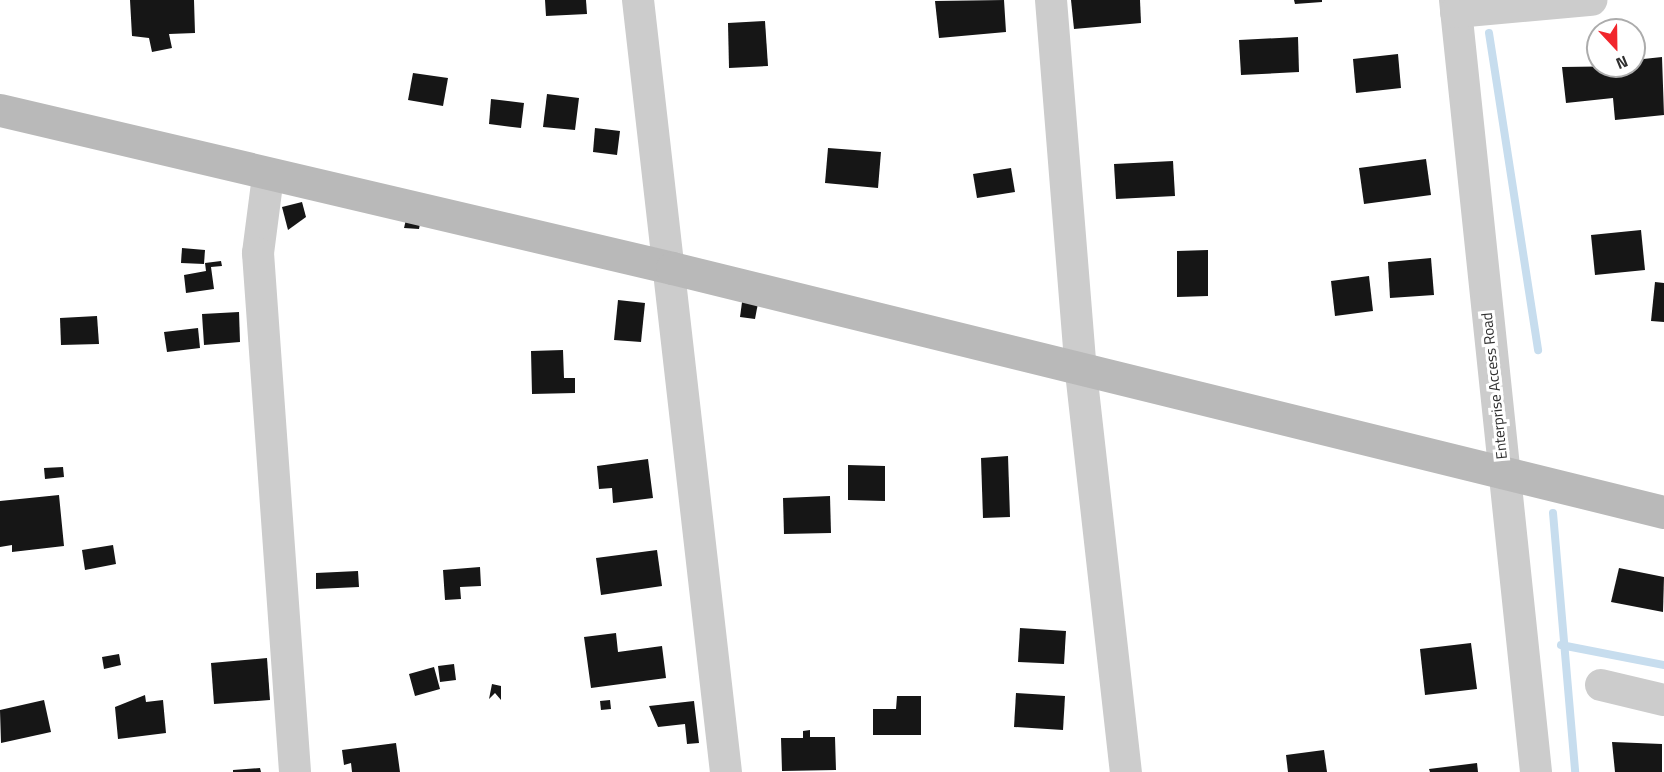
<!DOCTYPE html>
<html>
<head>
<meta charset="utf-8">
<style>
	body { margin:0 }
	#map { position:relative; width:1664px; height:772px; overflow:hidden; background:#fff; font-family:"Titillium Web",sans-serif }
	div>[style] { position:absolute }
	.stream>* { height:8px; margin:-4px; padding:0 4px; transform-origin:4px; border-radius:4px; background:#c7ddee }
	.building>* { inset:0; background:#161616 }
	.minor>* { height:32px; margin:-16px; padding:0 16px; transform-origin:16px; border-radius:16px; background:#ccc }
	.secondary>* { height:33px; margin:-16.5px; padding:0 16.5px; transform-origin:16.5px; border-radius:16.5px; background:#b9b9b9 }
	span { translate:-50% -50%; white-space:nowrap; text-align:center; line-height:1.15; -webkit-text-stroke:6px #fff; paint-order:stroke }
	.street-label { font-size:15px; color:#2f2f2f }
	.north { position:absolute; left:1586px; top:18px; width:60px; height:60px; box-sizing:border-box; background:#fff; border:2px solid #acacac; border-radius:50%; rotate:158deg; font-size:16px; font-weight:700; line-height:24px; text-align:center; color:#2f2f2f }
	.north::after { content:''; display:block; margin:auto; width:21px; height:27px; background:#f1262c; clip-path:polygon(50% 0,100% 100%,50% 72%,0 100%) }
</style>
</head>
<body>
<div id="map">
	<div class="stream">
		<i style="left:1489px;top:33px;width:321px;rotate:81.2deg"></i>
		<i style="left:1553px;top:513px;width:260px;rotate:85.1deg"></i>
		<i style="left:1561px;top:645px;width:105px;rotate:11deg"></i>
	</div>
	<div class="building">
		<i style="clip-path:polygon(130px 0,194px 0,195px 33px,169px 34px,172px 48px,152px 52px,149px 38px,132px 36px)"></i>
		<i style="clip-path:polygon(545px 0,586px 0,587px 14px,546px 16px)"></i>
		<i style="clip-path:polygon(1004px 0,1006px 32px,939px 38px,935px 1px)"></i>
		<i style="clip-path:polygon(1071px 0,1140px 0,1141px 23px,1074px 29px)"></i>
		<i style="clip-path:polygon(1294px 0,1322px 0,1322px 2px,1295px 4px)"></i>
		<i style="clip-path:polygon(765px 21px,768px 66px,729px 68px,728px 23px)"></i>
		<i style="clip-path:polygon(1298px 37px,1299px 72px,1241px 75px,1239px 40px)"></i>
		<i style="clip-path:polygon(1398px 54px,1401px 88px,1356px 93px,1353px 59px)"></i>
		<i style="clip-path:polygon(1662px 57px,1664px 115px,1615px 120px,1613px 98px,1566px 103px,1562px 67px,1634px 66px,1634px 60px)"></i>
		<i style="clip-path:polygon(413px 73px,448px 78px,443px 106px,408px 100px)"></i>
		<i style="clip-path:polygon(547px 94px,579px 98px,575px 130px,543px 127px)"></i>
		<i style="clip-path:polygon(491px 99px,524px 103px,521px 128px,489px 124px)"></i>
		<i style="clip-path:polygon(595px 128px,620px 131px,617px 155px,593px 152px)"></i>
		<i style="clip-path:polygon(828px 148px,881px 152px,878px 188px,825px 183px)"></i>
		<i style="clip-path:polygon(1426px 159px,1431px 195px,1364px 204px,1359px 168px)"></i>
		<i style="clip-path:polygon(1173px 161px,1175px 196px,1116px 199px,1114px 164px)"></i>
		<i style="clip-path:polygon(1011px 168px,1015px 192px,977px 198px,973px 174px)"></i>
		<i style="clip-path:polygon(302px 202px,306px 217px,288px 230px,282px 207px)"></i>
		<i style="clip-path:polygon(408px 211px,422px 214px,419px 229px,404px 228px)"></i>
		<i style="clip-path:polygon(1641px 230px,1645px 270px,1595px 275px,1591px 235px)"></i>
		<i style="clip-path:polygon(182px 248px,205px 250px,204px 264px,181px 263px)"></i>
		<i style="clip-path:polygon(1208px 250px,1208px 296px,1177px 297px,1177px 251px)"></i>
		<i style="clip-path:polygon(1431px 258px,1434px 295px,1390px 298px,1388px 262px)"></i>
		<i style="clip-path:polygon(221px 261px,222px 266px,211px 267px,214px 289px,186px 293px,184px 275px,206px 271px,205px 263px)"></i>
		<i style="clip-path:polygon(1369px 276px,1373px 311px,1335px 316px,1331px 281px)"></i>
		<i style="clip-path:polygon(1655px 282px,1664px 283px,1664px 322px,1651px 321px)"></i>
		<i style="clip-path:polygon(743px 295px,759px 298px,755px 319px,740px 317px)"></i>
		<i style="clip-path:polygon(618px 300px,645px 303px,641px 342px,614px 340px)"></i>
		<i style="clip-path:polygon(239px 312px,240px 342px,204px 345px,202px 314px)"></i>
		<i style="clip-path:polygon(97px 316px,99px 344px,61px 345px,60px 318px)"></i>
		<i style="clip-path:polygon(198px 328px,200px 348px,167px 352px,164px 332px)"></i>
		<i style="clip-path:polygon(563px 350px,564px 378px,575px 378px,575px 393px,532px 394px,531px 351px)"></i>
		<i style="clip-path:polygon(1008px 456px,1010px 517px,983px 518px,981px 458px)"></i>
		<i style="clip-path:polygon(648px 459px,653px 498px,613px 503px,612px 488px,599px 489px,597px 466px)"></i>
		<i style="clip-path:polygon(848px 465px,885px 466px,885px 501px,848px 500px)"></i>
		<i style="clip-path:polygon(63px 467px,64px 477px,45px 479px,44px 468px)"></i>
		<i style="clip-path:polygon(59px 495px,64px 546px,12px 552px,12px 545px,0 547px,0 501px)"></i>
		<i style="clip-path:polygon(830px 496px,831px 533px,784px 534px,783px 498px)"></i>
		<i style="clip-path:polygon(113px 545px,116px 564px,85px 570px,82px 550px)"></i>
		<i style="clip-path:polygon(657px 550px,662px 586px,601px 595px,596px 558px)"></i>
		<i style="clip-path:polygon(480px 567px,481px 586px,460px 587px,461px 599px,445px 600px,443px 570px)"></i>
		<i style="clip-path:polygon(1619px 568px,1664px 577px,1663px 612px,1611px 602px)"></i>
		<i style="clip-path:polygon(358px 571px,359px 587px,316px 589px,316px 573px)"></i>
		<i style="clip-path:polygon(1020px 628px,1066px 631px,1064px 664px,1018px 662px)"></i>
		<i style="clip-path:polygon(616px 633px,618px 652px,662px 646px,666px 678px,591px 688px,584px 637px)"></i>
		<i style="clip-path:polygon(1471px 643px,1477px 689px,1425px 695px,1420px 649px)"></i>
		<i style="clip-path:polygon(119px 654px,121px 665px,104px 669px,102px 657px)"></i>
		<i style="clip-path:polygon(267px 658px,270px 700px,214px 704px,211px 663px)"></i>
		<i style="clip-path:polygon(454px 664px,456px 680px,440px 682px,438px 666px)"></i>
		<i style="clip-path:polygon(434px 667px,440px 689px,415px 696px,409px 674px)"></i>
		<i style="clip-path:polygon(492px 684px,501px 686px,501px 700px,495px 693px,489px 699px)"></i>
		<i style="clip-path:polygon(1016px 693px,1065px 696px,1063px 730px,1014px 727px)"></i>
		<i style="clip-path:polygon(145px 695px,146px 702px,163px 700px,166px 733px,118px 739px,115px 707px)"></i>
		<i style="clip-path:polygon(897px 696px,921px 696px,921px 735px,873px 735px,873px 709px,896px 709px)"></i>
		<i style="clip-path:polygon(44px 700px,51px 732px,1px 743px,0 710px)"></i>
		<i style="clip-path:polygon(610px 700px,611px 709px,601px 710px,600px 701px)"></i>
		<i style="clip-path:polygon(694px 701px,699px 743px,687px 744px,685px 724px,658px 727px,649px 706px)"></i>
		<i style="clip-path:polygon(810px 730px,810px 737px,835px 737px,836px 770px,782px 771px,781px 738px,803px 738px,803px 731px)"></i>
		<i style="clip-path:polygon(1612px 742px,1662px 744px,1662px 772px,1615px 772px)"></i>
		<i style="clip-path:polygon(396px 743px,400px 772px,352px 772px,351px 763px,344px 765px,342px 750px)"></i>
		<i style="clip-path:polygon(1324px 750px,1327px 772px,1288px 772px,1286px 755px)"></i>
		<i style="clip-path:polygon(1477px 763px,1478px 772px,1430px 772px,1429px 769px)"></i>
		<i style="clip-path:polygon(260px 768px,261px 772px,233px 772px,233px 770px)"></i>
	</div>
	<div class="minor">
		<i style="left:638px;top:0;width:777px;rotate:83.5deg"></i>
		<i style="left:1051px;top:0;width:373px;rotate:85.4deg"></i>
		<i style="left:1081px;top:372px;width:403px;rotate:83.6deg"></i>
		<i style="left:1455px;top:0;width:776px;rotate:84.01deg"></i>
		<i style="left:1456px;top:12px;width:136px;rotate:-5.1deg"></i>
		<i style="left:268px;top:176px;width:78px;rotate:97.4deg"></i>
		<i style="left:258px;top:253px;width:520px;rotate:85.92deg"></i>
		<i style="left:1601px;top:685px;width:65px;rotate:13.4deg"></i>
	</div>
	<div class="secondary">
		<i style="left:0;top:110px;width:690px;rotate:13.23deg"></i>
		<i style="left:672px;top:268px;width:1022px;rotate:13.82deg"></i>
	</div>
	<div class="street-label">
		<span style="left:1494px;top:386px;rotate:-96deg">Enterprise Access Road</span>
	</div>
	<div class="north">N</div>
</div>
</body>
</html>
